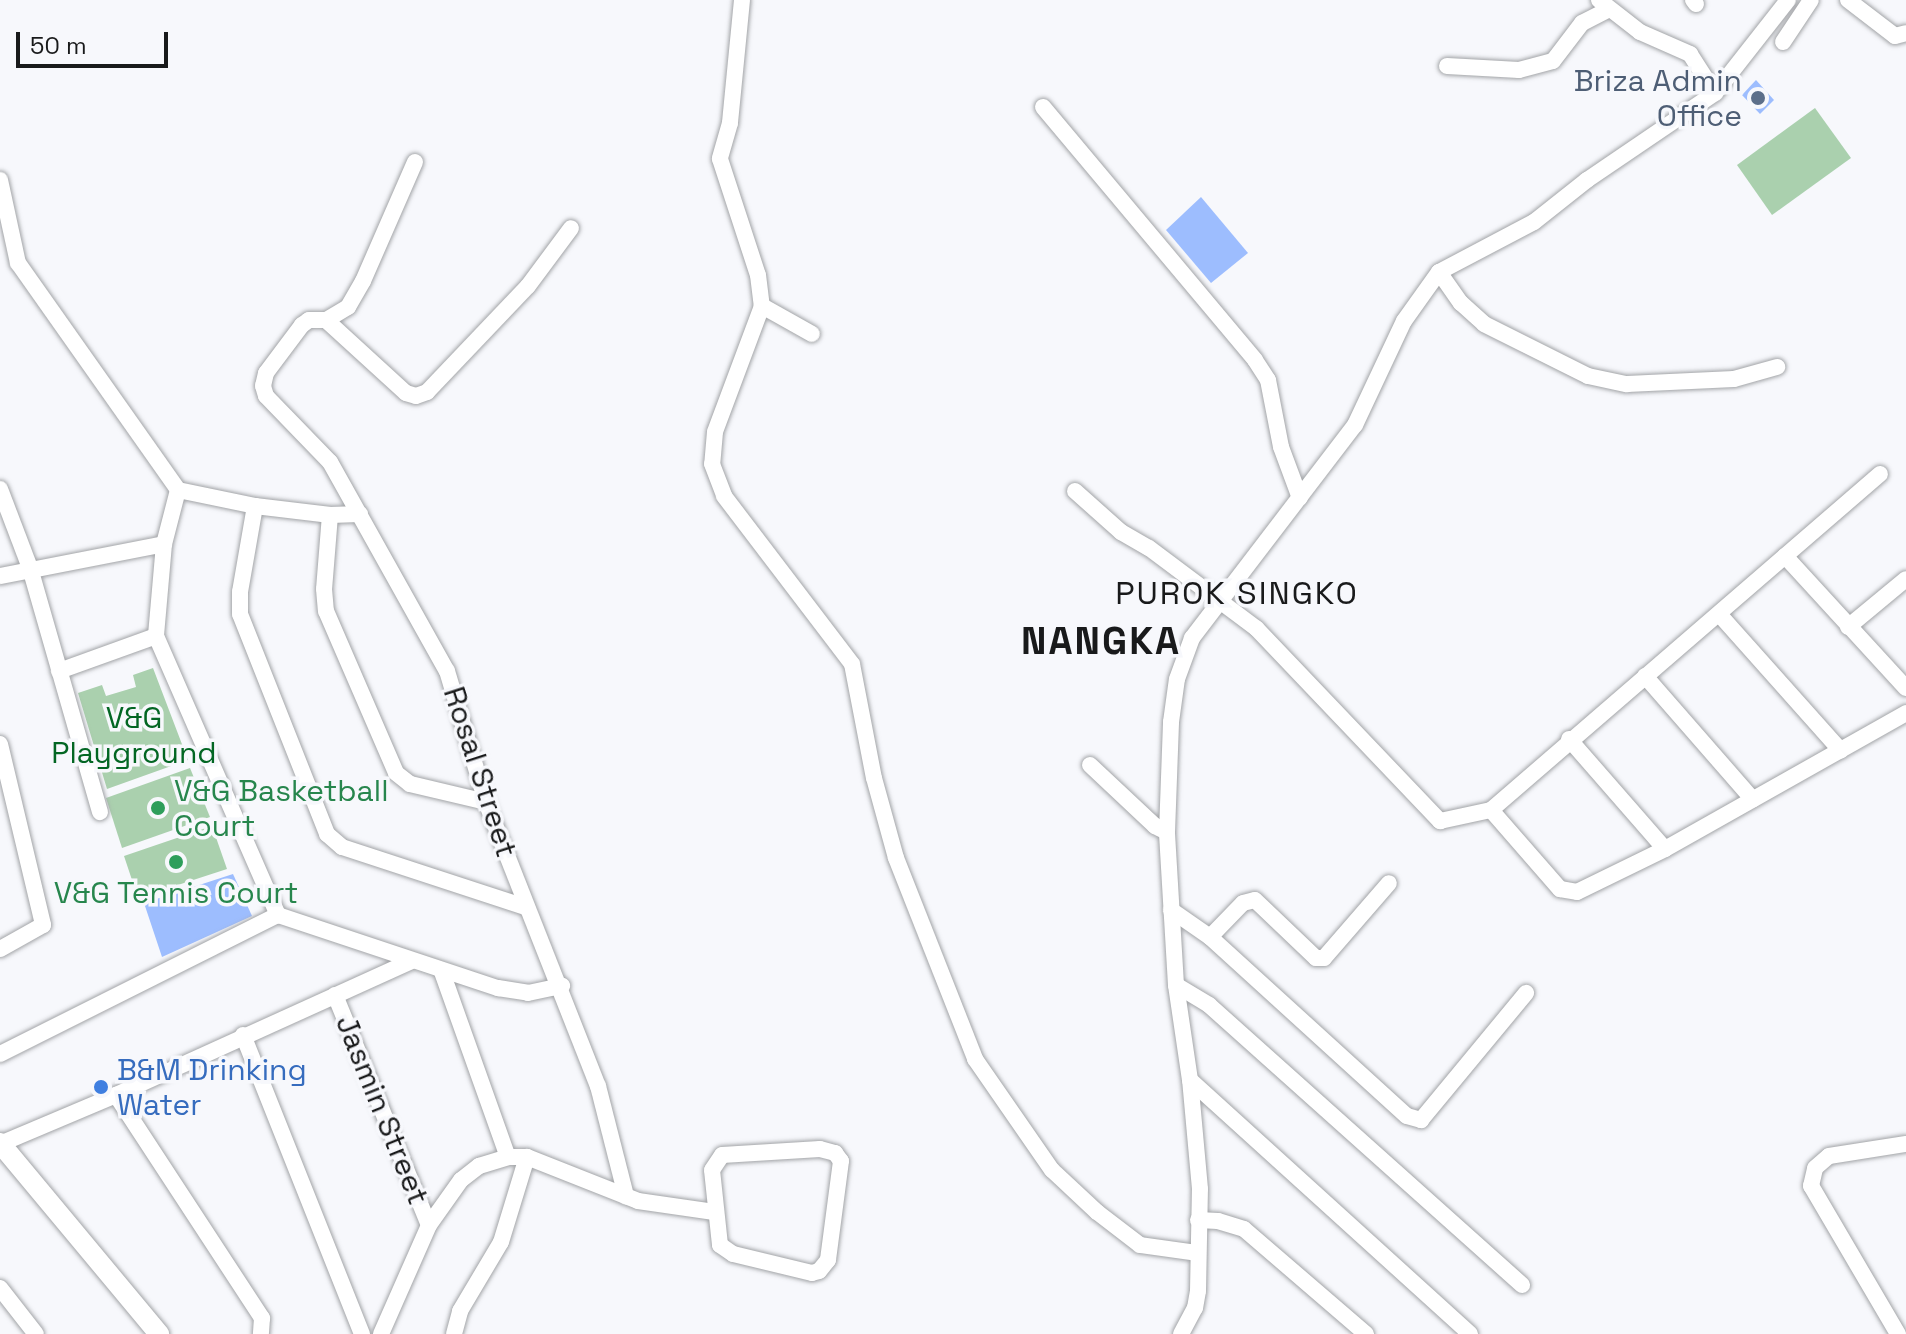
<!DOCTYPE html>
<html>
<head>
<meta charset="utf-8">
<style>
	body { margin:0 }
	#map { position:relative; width:1906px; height:1334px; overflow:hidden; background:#f7f8fc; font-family:"Space Grotesk",sans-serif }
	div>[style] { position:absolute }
	.green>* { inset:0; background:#aad0ae }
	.building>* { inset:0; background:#9dbdfe }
	.roads { filter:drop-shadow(0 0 2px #a2a4a7) drop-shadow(0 0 2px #a2a4a7) }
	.minor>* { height:16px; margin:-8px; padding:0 8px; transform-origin:8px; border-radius:8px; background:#fff }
	.tertiary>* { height:20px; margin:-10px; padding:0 10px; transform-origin:10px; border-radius:10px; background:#fff }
	.dots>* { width:22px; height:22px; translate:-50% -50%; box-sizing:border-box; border:4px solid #f7f8fc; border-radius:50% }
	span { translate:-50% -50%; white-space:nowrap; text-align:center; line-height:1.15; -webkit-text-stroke:7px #f7f8fc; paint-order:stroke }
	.service-label { font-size:30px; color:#4e5e75 }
	.right { translate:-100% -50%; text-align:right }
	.park-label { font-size:30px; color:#036623 }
	.street-label { font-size:30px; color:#191a1b }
	.leisure-label { font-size:30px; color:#27864d }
	.left { translate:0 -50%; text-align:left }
	.shop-label { font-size:30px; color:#366cbe }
	.neighbourhood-label { font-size:32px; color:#191a1b; letter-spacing:2px }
	.district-label { font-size:38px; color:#191a1b; font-weight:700; letter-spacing:2px }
	.scale { position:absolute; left:16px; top:32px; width:152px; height:36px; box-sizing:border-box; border:4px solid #191a1b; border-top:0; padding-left:10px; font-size:24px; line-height:28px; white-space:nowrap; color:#191a1b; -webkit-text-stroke:6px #f7f8fc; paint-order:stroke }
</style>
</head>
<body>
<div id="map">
	<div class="green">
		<i style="clip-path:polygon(1815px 108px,1851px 158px,1772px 215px,1737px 165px)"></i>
		<i style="clip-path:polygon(153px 668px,188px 760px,107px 789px,78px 693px,102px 685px,106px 696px,136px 687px,133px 675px)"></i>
		<i style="clip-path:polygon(190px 768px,210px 817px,122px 848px,106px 798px)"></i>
		<i style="clip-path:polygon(212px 826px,227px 869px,138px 898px,124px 856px)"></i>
	</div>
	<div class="building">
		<i style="clip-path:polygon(1756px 80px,1774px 100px,1760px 114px,1742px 95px)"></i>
		<i style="clip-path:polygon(1201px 197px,1248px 253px,1211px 283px,1166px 230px)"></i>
		<i style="clip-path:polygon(233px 874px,252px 916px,162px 957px,144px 903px)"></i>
	</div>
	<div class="roads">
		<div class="minor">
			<i style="left:742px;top:0;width:124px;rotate:95.6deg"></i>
			<i style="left:730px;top:123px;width:37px;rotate:106deg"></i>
			<i style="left:720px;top:159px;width:122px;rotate:71.9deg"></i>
			<i style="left:758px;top:275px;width:31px;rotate:83deg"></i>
			<i style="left:762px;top:306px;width:134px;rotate:110.5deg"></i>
			<i style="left:715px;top:432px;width:32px;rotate:95deg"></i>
			<i style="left:712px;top:464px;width:34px;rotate:69deg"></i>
			<i style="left:724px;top:496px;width:211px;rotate:52.7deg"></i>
			<i style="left:852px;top:664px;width:116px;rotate:79.1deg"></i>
			<i style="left:874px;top:778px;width:83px;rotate:74.6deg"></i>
			<i style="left:896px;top:858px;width:216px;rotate:68.5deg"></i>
			<i style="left:975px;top:1059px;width:135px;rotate:55.3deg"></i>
			<i style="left:1052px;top:1170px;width:62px;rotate:43deg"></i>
			<i style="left:1097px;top:1212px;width:54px;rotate:37.5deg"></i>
			<i style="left:1140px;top:1245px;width:58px;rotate:8deg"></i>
			<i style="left:1599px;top:0;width:52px;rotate:38deg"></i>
			<i style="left:1640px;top:32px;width:55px;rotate:23.7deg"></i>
			<i style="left:1690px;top:54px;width:46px;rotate:57.3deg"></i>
			<i style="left:1693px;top:0;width:5px;rotate:53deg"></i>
			<i style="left:1848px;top:0;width:59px;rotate:37.5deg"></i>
			<i style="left:1895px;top:36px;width:11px;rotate:-15deg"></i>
			<i style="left:1783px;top:42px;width:50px;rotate:-56.3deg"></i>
			<i style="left:1447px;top:66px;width:72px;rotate:3.2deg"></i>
			<i style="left:1519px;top:70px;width:35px;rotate:-15deg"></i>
			<i style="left:1553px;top:61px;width:48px;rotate:-52.7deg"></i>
			<i style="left:1582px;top:23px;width:30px;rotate:-27deg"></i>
			<i style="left:1043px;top:107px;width:330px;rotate:50deg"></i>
			<i style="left:1255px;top:360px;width:24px;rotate:57deg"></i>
			<i style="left:1268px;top:380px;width:68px;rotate:79deg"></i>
			<i style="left:1281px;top:447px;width:54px;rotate:69.6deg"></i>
			<i style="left:415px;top:162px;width:130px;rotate:113.6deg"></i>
			<i style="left:363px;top:281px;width:30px;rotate:120deg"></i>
			<i style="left:348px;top:307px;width:26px;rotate:149deg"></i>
			<i style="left:326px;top:320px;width:17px;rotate:180deg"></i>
			<i style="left:309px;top:320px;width:9px;rotate:144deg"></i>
			<i style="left:302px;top:325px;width:60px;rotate:126.9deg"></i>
			<i style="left:266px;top:373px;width:13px;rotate:103deg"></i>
			<i style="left:263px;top:386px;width:10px;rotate:73deg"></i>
			<i style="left:266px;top:396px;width:92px;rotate:45.9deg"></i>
			<i style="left:330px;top:462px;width:240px;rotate:60.8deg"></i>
			<i style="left:447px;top:671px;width:137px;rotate:73.4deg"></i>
			<i style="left:486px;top:802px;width:305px;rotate:68.5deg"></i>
			<i style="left:598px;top:1086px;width:114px;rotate:75.7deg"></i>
			<i style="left:0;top:180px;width:85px;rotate:77.8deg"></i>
			<i style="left:18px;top:263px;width:278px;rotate:54.8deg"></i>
			<i style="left:178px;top:490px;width:79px;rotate:11.7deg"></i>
			<i style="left:255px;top:506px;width:76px;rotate:6.8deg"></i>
			<i style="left:330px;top:515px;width:30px;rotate:-2deg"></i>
			<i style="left:1439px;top:272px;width:38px;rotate:55deg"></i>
			<i style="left:1461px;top:303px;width:31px;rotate:42deg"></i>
			<i style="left:1484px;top:324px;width:116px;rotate:26.6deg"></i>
			<i style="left:1588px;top:376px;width:40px;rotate:12deg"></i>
			<i style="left:1627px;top:384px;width:107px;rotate:-2.7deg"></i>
			<i style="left:1734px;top:379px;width:45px;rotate:-15.6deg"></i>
			<i style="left:762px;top:306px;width:57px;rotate:29.2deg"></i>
			<i style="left:326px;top:320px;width:108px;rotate:42.4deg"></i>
			<i style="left:406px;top:393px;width:10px;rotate:17deg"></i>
			<i style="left:416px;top:396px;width:12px;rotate:-20deg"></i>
			<i style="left:427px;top:392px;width:146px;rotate:-46.4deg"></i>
			<i style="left:528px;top:286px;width:72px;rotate:-53.4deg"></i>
			<i style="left:0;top:489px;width:85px;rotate:69.2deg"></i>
			<i style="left:30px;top:568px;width:254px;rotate:74deg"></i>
			<i style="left:178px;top:490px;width:56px;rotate:104.5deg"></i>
			<i style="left:164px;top:544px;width:92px;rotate:95deg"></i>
			<i style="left:156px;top:636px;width:305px;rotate:66.4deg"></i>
			<i style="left:278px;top:915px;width:232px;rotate:18.4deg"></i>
			<i style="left:498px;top:988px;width:30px;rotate:9deg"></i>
			<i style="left:528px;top:993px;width:35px;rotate:-12deg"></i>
			<i style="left:1075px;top:491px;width:62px;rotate:41.7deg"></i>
			<i style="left:1121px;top:532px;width:32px;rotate:30deg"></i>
			<i style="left:1149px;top:548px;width:134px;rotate:36.8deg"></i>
			<i style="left:1256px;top:628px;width:267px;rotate:46.4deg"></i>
			<i style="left:1440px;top:821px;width:52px;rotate:-12.2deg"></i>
			<i style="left:1491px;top:810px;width:514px;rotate:-40.82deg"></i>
			<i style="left:255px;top:506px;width:87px;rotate:99.9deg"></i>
			<i style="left:240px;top:592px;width:22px;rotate:90deg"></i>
			<i style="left:240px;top:614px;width:237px;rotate:68.4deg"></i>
			<i style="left:327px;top:834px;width:20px;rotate:41deg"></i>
			<i style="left:342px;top:847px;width:194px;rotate:18.1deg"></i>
			<i style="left:330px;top:515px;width:74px;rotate:94.6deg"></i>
			<i style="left:324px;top:589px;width:22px;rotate:85deg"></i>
			<i style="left:326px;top:611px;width:176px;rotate:66.6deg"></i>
			<i style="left:396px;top:773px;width:18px;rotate:38deg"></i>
			<i style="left:410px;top:784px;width:78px;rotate:13.3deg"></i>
			<i style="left:1785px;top:556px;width:179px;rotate:47.5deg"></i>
			<i style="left:0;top:576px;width:167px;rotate:-11deg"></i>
			<i style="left:1719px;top:614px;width:183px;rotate:48.3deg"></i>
			<i style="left:1848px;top:627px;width:75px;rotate:-39.6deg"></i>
			<i style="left:59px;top:671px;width:103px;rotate:-19.8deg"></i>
			<i style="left:1645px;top:676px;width:164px;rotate:48.9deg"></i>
			<i style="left:1569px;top:739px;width:146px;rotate:48.9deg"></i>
			<i style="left:0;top:744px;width:186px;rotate:76.6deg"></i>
			<i style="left:43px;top:925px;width:49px;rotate:150.8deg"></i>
			<i style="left:1090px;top:765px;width:89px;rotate:43.2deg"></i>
			<i style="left:1155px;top:826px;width:13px;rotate:27deg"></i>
			<i style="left:1491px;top:810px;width:105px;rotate:48.9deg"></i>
			<i style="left:1560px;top:889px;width:17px;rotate:10deg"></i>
			<i style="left:1577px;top:892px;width:98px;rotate:-26deg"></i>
			<i style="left:1665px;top:849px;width:277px;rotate:-29.4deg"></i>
			<i style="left:1171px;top:910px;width:47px;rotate:34.7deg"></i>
			<i style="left:1210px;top:937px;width:266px;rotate:42.3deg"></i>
			<i style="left:1407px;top:1116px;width:15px;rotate:16deg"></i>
			<i style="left:1421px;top:1120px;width:165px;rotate:-50.4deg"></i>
			<i style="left:1210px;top:937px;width:47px;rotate:-45.9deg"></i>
			<i style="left:1243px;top:903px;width:12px;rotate:-14deg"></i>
			<i style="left:1255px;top:900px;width:84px;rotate:43.6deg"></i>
			<i style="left:1316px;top:958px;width:8px"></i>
			<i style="left:1324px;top:958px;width:99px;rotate:-49.1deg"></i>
			<i style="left:442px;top:972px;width:196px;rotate:70.4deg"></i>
			<i style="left:1176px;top:985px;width:39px;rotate:31deg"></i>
			<i style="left:1209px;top:1005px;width:420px;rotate:41.8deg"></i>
			<i style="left:335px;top:995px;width:248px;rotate:67.8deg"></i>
			<i style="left:243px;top:1035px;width:322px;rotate:68.3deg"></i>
			<i style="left:0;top:1054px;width:311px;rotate:-26.6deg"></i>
			<i style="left:1190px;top:1080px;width:378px;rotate:42.2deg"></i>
			<i style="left:116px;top:1095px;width:267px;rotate:56.8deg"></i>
			<i style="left:262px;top:1318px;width:16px;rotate:94deg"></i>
			<i style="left:0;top:1144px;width:126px;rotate:-22.9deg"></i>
			<i style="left:116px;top:1095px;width:324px;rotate:-24.4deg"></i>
			<i style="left:820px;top:1149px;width:16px;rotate:15deg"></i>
			<i style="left:835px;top:1153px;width:10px;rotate:53deg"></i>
			<i style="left:841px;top:1161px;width:100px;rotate:97.5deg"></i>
			<i style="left:828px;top:1260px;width:14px;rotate:129deg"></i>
			<i style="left:819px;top:1271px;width:7px;rotate:164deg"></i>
			<i style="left:812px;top:1273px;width:81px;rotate:-166.5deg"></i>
			<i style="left:733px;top:1254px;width:16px;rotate:-145deg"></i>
			<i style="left:720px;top:1245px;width:75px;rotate:-96.1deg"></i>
			<i style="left:712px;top:1170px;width:18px;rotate:-56deg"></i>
			<i style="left:722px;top:1155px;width:98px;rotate:-3.5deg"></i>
			<i style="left:1198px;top:1220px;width:20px;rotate:3deg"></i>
			<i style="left:1218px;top:1221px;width:27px;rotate:17deg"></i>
			<i style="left:1244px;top:1229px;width:161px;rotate:40.7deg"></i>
			<i style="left:0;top:1288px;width:58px;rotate:52deg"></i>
			<i style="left:381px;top:1334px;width:119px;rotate:-66.2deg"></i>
			<i style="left:429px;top:1225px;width:55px;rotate:-54.6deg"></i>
			<i style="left:461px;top:1180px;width:23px;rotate:-38deg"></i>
			<i style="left:479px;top:1166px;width:30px;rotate:-17deg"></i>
			<i style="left:508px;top:1157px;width:19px"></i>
			<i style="left:527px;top:1157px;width:119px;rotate:21.6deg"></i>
			<i style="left:638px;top:1201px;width:77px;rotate:8.2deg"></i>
			<i style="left:454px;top:1334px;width:24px;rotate:-75deg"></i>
			<i style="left:460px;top:1311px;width:80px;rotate:-59.3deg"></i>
			<i style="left:501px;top:1242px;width:89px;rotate:-73deg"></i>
			<i style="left:1181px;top:1334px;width:30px;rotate:-62deg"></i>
			<i style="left:1195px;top:1308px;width:17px;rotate:-80deg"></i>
			<i style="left:1198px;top:1291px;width:102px;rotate:-88.9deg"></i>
			<i style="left:1200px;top:1189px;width:109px;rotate:-95.2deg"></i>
			<i style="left:1190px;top:1080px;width:96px;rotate:-98.4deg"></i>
			<i style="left:1176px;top:985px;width:153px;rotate:-93.4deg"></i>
			<i style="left:1167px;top:832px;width:110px;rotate:-87.9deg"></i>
			<i style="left:1171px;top:722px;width:43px;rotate:-82.1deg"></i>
			<i style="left:1177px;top:679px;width:44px;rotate:-69.9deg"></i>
			<i style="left:1192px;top:638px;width:268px;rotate:-52.6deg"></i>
			<i style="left:1355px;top:425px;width:115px;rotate:-64.8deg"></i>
			<i style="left:1404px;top:321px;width:60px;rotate:-54.5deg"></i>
			<i style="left:1439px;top:272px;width:107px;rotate:-27.8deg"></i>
			<i style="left:1534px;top:222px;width:68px;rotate:-38.4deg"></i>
			<i style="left:1587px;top:180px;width:155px;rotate:-34.2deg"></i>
			<i style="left:1715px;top:93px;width:118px;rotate:-51.9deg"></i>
			<i style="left:1898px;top:1334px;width:172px;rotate:-120.4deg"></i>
			<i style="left:1811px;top:1186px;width:18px;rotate:-77deg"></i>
			<i style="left:1815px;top:1168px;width:18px;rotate:-41deg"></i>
			<i style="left:1829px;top:1156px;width:78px;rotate:-8.9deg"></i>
		</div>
		<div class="tertiary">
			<i style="left:0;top:1143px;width:249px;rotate:50.2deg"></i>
		</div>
	</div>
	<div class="dots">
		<i style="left:1758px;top:98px;background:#5c6f8a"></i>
		<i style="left:158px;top:808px;background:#2e9e5b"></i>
		<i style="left:176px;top:862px;background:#2e9e5b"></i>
		<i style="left:101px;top:1087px;background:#3f7fe0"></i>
	</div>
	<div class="service-label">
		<span class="right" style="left:1742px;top:98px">Briza Admin<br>Office</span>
	</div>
	<div class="park-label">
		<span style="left:134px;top:735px">V&amp;G<br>Playground</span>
	</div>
	<div class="street-label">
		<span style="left:480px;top:772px;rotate:72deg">Rosal Street</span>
		<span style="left:382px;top:1110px;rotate:68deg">Jasmin Street</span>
	</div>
	<div class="leisure-label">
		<span class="left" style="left:174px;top:808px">V&amp;G Basketball<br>Court</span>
		<span style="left:176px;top:893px">V&amp;G Tennis Court</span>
	</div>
	<div class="shop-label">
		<span class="left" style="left:117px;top:1087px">B&amp;M Drinking<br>Water</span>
	</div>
	<div class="neighbourhood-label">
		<span style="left:1237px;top:593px">PUROK SINGKO</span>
	</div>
	<div class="district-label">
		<span style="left:1101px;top:642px">NANGKA</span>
	</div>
	<div class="scale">50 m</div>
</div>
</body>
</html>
